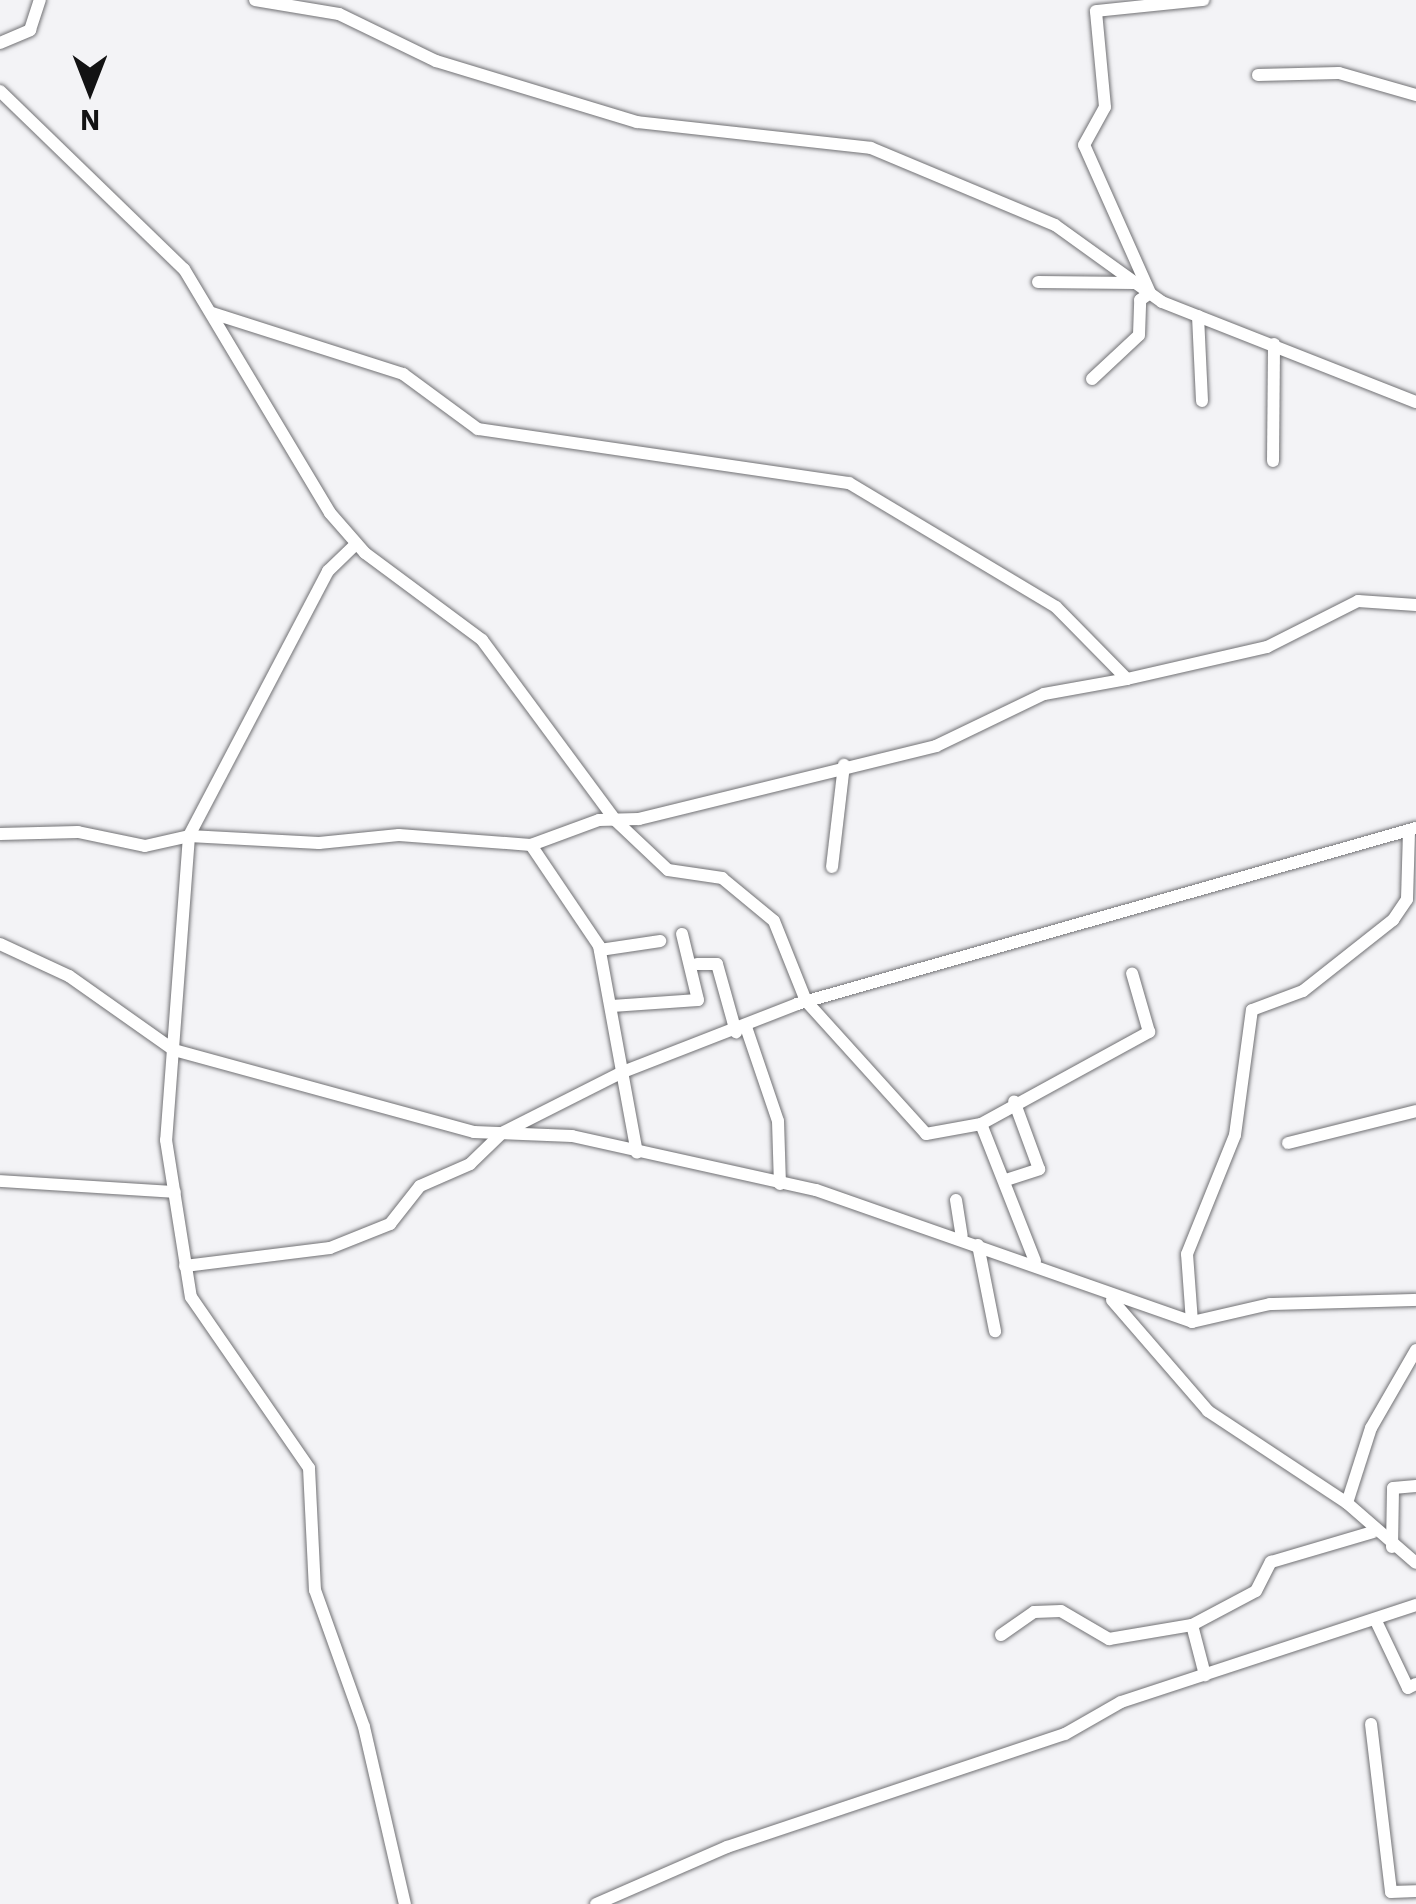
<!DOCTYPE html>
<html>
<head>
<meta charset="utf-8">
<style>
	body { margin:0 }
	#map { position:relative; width:1416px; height:1904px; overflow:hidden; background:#f3f3f6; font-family:"IBM Plex Sans",sans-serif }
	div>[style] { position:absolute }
	.roads { filter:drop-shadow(0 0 2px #717174) drop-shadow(0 0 2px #717174) }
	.street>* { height:12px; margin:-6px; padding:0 6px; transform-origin:6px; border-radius:6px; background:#fff }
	span { translate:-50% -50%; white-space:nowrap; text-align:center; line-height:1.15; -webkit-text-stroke:8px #f3f3f6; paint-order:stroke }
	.north { position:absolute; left:40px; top:40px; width:100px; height:100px; -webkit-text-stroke:8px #f3f3f6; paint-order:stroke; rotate:180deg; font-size:28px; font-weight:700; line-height:40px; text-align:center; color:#121213 }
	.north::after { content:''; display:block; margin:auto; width:35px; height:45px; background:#121213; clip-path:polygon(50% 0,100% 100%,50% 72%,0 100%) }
</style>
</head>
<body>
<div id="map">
	<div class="roads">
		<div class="street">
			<i style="left:255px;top:0;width:85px;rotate:9.5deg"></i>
			<i style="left:339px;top:14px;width:108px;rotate:25.9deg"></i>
			<i style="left:436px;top:61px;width:210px;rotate:16.9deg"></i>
			<i style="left:637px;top:122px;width:235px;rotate:6.3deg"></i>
			<i style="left:871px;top:148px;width:199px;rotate:22.7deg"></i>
			<i style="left:1055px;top:225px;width:132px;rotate:35.7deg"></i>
			<i style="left:1162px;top:302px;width:273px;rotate:21.5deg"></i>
			<i style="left:0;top:43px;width:33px;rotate:-23deg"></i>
			<i style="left:30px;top:30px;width:32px;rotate:-72deg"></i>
			<i style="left:1258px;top:75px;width:81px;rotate:-1.4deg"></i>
			<i style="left:1339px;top:73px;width:80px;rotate:15.9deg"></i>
			<i style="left:0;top:91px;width:256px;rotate:44.1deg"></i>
			<i style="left:184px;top:269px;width:284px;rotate:59.1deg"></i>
			<i style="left:330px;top:513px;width:53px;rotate:48.8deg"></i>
			<i style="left:365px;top:553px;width:146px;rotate:36.6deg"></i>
			<i style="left:482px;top:640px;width:224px;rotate:53.5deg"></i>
			<i style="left:615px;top:820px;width:73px;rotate:43.3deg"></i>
			<i style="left:668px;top:870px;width:55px;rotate:8.4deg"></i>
			<i style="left:722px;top:878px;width:67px;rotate:39.6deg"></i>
			<i style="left:774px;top:921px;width:86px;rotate:68.2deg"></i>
			<i style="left:806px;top:1001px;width:179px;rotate:47.9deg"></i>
			<i style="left:926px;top:1134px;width:56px;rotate:-10.3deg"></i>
			<i style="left:1038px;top:282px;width:96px;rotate:0.6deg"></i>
			<i style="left:212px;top:313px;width:201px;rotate:17.7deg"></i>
			<i style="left:403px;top:374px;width:93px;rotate:36.3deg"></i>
			<i style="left:478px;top:429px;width:375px;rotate:8.3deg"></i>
			<i style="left:849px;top:483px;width:241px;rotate:30.9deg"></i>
			<i style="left:1056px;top:607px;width:101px;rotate:45.4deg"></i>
			<i style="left:1127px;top:679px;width:144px;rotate:-12.9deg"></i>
			<i style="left:1267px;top:647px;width:102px;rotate:-26.8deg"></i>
			<i style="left:1358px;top:601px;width:58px;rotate:3.9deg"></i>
			<i style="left:1198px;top:316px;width:85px;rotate:87.3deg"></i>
			<i style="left:1092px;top:379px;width:64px;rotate:-43.1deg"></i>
			<i style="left:1139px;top:335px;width:35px;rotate:-88deg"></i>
			<i style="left:1140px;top:300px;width:12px;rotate:-35deg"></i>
			<i style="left:1150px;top:293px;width:162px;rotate:-114deg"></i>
			<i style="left:1084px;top:145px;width:43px;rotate:-61.1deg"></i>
			<i style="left:1105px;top:107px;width:96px;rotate:-95.4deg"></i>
			<i style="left:1096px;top:11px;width:108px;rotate:-5.9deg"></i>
			<i style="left:1273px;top:461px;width:117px;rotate:-89.5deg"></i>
			<i style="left:356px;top:544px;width:39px;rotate:136deg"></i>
			<i style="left:328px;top:571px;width:299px;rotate:117.7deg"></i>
			<i style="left:189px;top:836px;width:305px;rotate:94.3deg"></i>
			<i style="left:166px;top:1140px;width:159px;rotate:81deg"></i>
			<i style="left:191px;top:1297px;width:208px;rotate:55.4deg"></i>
			<i style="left:309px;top:1468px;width:122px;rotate:87.2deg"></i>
			<i style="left:315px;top:1590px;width:145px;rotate:70.3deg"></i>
			<i style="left:364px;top:1727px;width:182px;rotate:77deg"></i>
			<i style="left:0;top:834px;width:78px;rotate:-1.5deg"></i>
			<i style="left:78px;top:832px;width:68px;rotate:11.8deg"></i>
			<i style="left:145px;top:846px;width:45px;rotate:-12.8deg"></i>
			<i style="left:189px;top:836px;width:130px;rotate:3.1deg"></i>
			<i style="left:319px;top:843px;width:80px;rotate:-5.7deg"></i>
			<i style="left:399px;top:835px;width:132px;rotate:4.3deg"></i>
			<i style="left:531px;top:845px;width:72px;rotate:-20.2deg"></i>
			<i style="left:599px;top:820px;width:40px;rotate:-1.4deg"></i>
			<i style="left:639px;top:819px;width:306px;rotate:-13.8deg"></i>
			<i style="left:936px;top:746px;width:120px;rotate:-25.7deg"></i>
			<i style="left:1044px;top:694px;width:84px;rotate:-10.2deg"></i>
			<i style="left:531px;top:845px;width:122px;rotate:56deg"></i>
			<i style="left:599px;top:946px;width:210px;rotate:79.6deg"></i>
			<i style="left:832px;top:867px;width:103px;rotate:-83.3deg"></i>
			<i style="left:0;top:944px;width:76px;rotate:24.9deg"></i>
			<i style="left:69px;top:976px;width:128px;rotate:35.2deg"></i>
			<i style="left:174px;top:1050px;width:311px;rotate:15.3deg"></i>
			<i style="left:474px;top:1132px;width:98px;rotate:2.3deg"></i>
			<i style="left:572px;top:1136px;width:250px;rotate:12.5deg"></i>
			<i style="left:816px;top:1190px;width:398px;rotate:19.3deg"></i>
			<i style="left:1192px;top:1322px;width:80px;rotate:-13deg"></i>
			<i style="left:1270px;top:1304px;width:146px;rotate:-1.6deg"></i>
			<i style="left:600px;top:950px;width:61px;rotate:-8.5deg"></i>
			<i style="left:697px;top:964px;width:20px"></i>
			<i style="left:717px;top:964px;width:71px;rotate:74.4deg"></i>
			<i style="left:612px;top:1006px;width:86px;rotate:-4deg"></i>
			<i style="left:698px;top:1000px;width:68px;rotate:-103.6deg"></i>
			<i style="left:746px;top:1027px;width:99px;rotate:71.2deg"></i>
			<i style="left:778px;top:1121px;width:63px;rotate:88.2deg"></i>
			<i style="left:1288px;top:1143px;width:132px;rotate:-14deg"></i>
			<i style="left:1006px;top:1180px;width:35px;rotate:-18deg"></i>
			<i style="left:1039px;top:1169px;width:72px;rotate:-110.2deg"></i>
			<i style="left:0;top:1181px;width:175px;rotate:3.6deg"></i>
			<i style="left:956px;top:1200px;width:36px;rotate:81deg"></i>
			<i style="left:978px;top:1245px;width:88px;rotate:78.8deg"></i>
			<i style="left:1035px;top:1261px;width:147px;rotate:-111.5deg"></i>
			<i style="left:981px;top:1124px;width:192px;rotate:-28.7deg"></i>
			<i style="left:1149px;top:1032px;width:61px;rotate:-106.1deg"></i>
			<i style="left:185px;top:1266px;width:146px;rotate:-7.1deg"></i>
			<i style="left:330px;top:1248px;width:65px;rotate:-21.8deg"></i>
			<i style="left:390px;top:1224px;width:48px;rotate:-51.7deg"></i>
			<i style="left:420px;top:1186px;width:55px;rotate:-23.7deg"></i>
			<i style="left:470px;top:1164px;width:45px;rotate:-44.1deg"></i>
			<i style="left:502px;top:1133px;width:136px;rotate:-26.8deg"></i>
			<i style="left:623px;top:1072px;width:187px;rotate:-21.3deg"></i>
			<i style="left:797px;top:1004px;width:644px;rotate:-15.87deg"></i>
			<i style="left:1112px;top:1300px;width:147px;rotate:49.1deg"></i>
			<i style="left:1208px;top:1411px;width:167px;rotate:33.5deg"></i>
			<i style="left:1347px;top:1503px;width:91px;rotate:41deg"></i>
			<i style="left:1192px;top:1322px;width:68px;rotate:-94.2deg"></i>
			<i style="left:1187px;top:1254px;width:128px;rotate:-68deg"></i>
			<i style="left:1235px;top:1135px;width:126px;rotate:-82.3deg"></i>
			<i style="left:1252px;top:1010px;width:54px;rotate:-20.4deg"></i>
			<i style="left:1303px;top:991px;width:115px;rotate:-38.3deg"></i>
			<i style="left:1393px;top:920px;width:25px;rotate:-56deg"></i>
			<i style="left:1407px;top:899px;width:69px;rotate:-88.3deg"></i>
			<i style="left:1347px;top:1503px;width:79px;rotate:-72.3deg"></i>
			<i style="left:1371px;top:1428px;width:90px;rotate:-60deg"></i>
			<i style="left:1392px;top:1547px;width:59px;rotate:-89deg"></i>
			<i style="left:1393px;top:1488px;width:23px;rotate:-5deg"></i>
			<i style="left:1376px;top:1621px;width:74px;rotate:64.5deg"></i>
			<i style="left:1408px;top:1688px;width:9px;rotate:-27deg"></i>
			<i style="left:1192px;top:1625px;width:52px;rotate:75.4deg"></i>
			<i style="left:1001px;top:1635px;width:40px;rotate:-34.9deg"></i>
			<i style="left:1034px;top:1612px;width:27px;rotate:-2deg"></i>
			<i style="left:1061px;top:1611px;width:56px;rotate:30.3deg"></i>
			<i style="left:1109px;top:1639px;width:84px;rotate:-9.6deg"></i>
			<i style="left:1192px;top:1625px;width:72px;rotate:-28deg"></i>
			<i style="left:1256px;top:1591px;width:33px;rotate:-63deg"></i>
			<i style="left:1271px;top:1562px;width:106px;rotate:-16.4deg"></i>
			<i style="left:1371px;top:1724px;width:169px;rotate:83.2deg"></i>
			<i style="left:1391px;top:1892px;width:25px;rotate:-2deg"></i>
			<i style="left:596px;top:1904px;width:143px;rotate:-23.5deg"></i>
			<i style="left:727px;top:1847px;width:356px;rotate:-18.5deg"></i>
			<i style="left:1065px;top:1734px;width:64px;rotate:-29.7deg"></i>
			<i style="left:1121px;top:1702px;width:311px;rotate:-18.2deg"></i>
		</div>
	</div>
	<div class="north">N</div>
</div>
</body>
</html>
